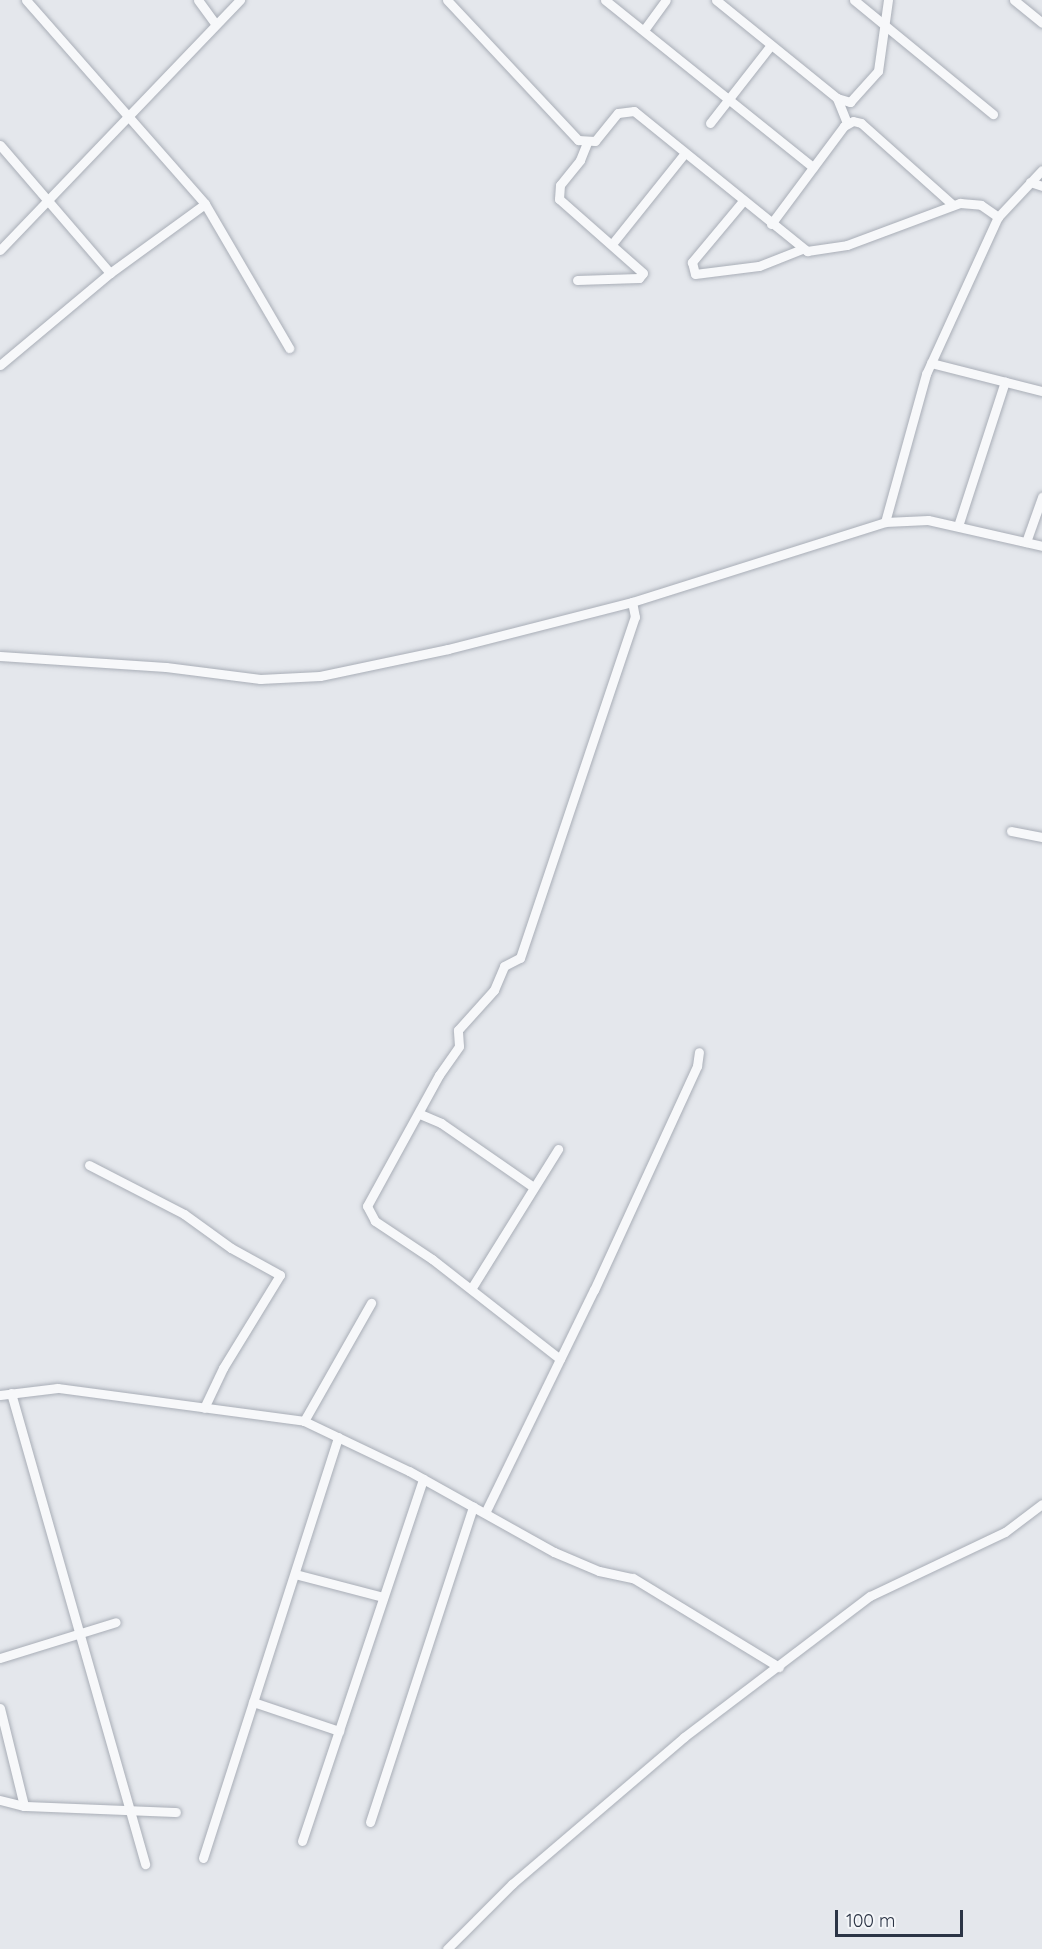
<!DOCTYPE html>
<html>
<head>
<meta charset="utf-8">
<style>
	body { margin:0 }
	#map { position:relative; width:1042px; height:1949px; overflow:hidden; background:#e4e7ec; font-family:Quicksand,sans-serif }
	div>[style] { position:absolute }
	.roads { filter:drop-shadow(0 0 2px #a9aeb7) drop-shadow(0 0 2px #a9aeb7) }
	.minor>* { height:9px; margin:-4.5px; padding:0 4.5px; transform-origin:4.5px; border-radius:4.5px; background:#f7f8fa }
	span { translate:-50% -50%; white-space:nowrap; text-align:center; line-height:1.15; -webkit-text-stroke:4.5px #f4f6f9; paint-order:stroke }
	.scale { position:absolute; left:835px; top:1910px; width:128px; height:27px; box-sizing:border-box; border:3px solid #2b3445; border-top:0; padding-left:8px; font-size:18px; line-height:21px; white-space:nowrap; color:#2b3445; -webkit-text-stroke:4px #f4f6f9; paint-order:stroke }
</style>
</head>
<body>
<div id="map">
	<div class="roads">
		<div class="minor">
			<i style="left:26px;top:0;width:271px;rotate:48.7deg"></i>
			<i style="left:205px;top:204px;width:167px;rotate:59.7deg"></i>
			<i style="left:198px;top:0;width:29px;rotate:54deg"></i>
			<i style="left:447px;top:0;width:192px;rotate:46.9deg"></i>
			<i style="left:578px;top:140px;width:17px;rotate:3deg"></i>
			<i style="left:595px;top:141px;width:36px;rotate:-51deg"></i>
			<i style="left:618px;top:113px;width:16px;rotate:-7deg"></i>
			<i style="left:634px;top:111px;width:223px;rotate:39deg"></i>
			<i style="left:807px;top:251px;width:40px;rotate:-8.5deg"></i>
			<i style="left:847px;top:245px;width:121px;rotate:-20.4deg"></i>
			<i style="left:960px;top:203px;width:21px;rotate:5deg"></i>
			<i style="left:981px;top:205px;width:21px;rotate:35deg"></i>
			<i style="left:605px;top:0;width:267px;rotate:38.8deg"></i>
			<i style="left:716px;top:0;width:156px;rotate:39deg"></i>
			<i style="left:854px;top:0;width:180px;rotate:39.4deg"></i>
			<i style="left:1014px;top:0;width:36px;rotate:39deg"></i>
			<i style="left:644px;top:30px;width:37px;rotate:-54deg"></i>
			<i style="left:710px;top:123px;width:99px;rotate:-52deg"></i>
			<i style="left:847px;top:123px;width:27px;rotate:-112deg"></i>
			<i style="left:837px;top:98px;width:14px;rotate:17deg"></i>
			<i style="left:850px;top:102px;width:42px;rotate:-47.9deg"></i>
			<i style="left:878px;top:71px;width:72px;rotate:-82deg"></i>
			<i style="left:0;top:145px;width:169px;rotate:49.3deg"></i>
			<i style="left:1030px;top:182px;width:13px;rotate:18deg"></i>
			<i style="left:743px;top:201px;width:80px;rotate:129.9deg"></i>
			<i style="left:692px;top:262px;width:12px;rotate:76deg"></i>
			<i style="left:695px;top:274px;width:64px;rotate:-7.1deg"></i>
			<i style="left:759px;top:266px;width:46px;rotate:-21.6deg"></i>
			<i style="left:771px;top:224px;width:122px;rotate:-53.3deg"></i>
			<i style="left:844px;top:126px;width:10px;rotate:-29deg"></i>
			<i style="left:853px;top:121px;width:8px;rotate:14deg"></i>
			<i style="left:861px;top:123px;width:123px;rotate:41.7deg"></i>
			<i style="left:612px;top:244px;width:115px;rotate:-51.3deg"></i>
			<i style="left:0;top:250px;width:347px;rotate:-46.2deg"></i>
			<i style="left:577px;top:280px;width:62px;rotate:-1.8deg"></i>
			<i style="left:639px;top:278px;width:6px;rotate:-51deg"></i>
			<i style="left:643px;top:273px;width:112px;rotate:-138.6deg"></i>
			<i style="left:559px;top:199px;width:14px;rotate:-86deg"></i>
			<i style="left:560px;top:185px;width:32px;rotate:-51deg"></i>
			<i style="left:580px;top:160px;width:18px;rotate:-68deg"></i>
			<i style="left:931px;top:363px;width:114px;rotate:14.2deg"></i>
			<i style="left:0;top:365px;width:143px;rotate:-39.9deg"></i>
			<i style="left:110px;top:273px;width:117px;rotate:-36deg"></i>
			<i style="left:885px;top:522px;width:154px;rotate:-74.5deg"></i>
			<i style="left:926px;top:374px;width:173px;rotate:-65.4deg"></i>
			<i style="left:998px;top:217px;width:64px;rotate:-46.9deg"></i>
			<i style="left:958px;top:526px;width:152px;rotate:-72deg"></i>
			<i style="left:1026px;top:542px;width:48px;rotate:-70.4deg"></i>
			<i style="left:0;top:656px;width:166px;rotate:3.8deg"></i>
			<i style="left:166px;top:667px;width:95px;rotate:7.3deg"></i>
			<i style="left:260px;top:679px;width:60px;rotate:-2.9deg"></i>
			<i style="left:320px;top:676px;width:131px;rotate:-11.9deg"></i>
			<i style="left:448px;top:649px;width:190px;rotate:-14.3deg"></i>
			<i style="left:632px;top:602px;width:265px;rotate:-17.5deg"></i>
			<i style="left:885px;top:522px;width:43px;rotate:-2.7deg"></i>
			<i style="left:928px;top:520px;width:117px;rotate:12.8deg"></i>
			<i style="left:1011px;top:831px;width:32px;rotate:11deg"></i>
			<i style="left:420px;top:1114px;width:23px;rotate:23deg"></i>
			<i style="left:441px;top:1123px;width:111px;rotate:34.7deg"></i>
			<i style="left:89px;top:1165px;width:107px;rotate:27.3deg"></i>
			<i style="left:184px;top:1214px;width:58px;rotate:35.9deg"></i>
			<i style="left:231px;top:1248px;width:56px;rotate:28.9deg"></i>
			<i style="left:280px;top:1275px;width:109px;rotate:121.5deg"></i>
			<i style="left:223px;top:1368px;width:44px;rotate:115.4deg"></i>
			<i style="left:471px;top:1289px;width:165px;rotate:-58.1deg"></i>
			<i style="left:560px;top:1359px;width:162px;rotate:-142deg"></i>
			<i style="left:432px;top:1259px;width:69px;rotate:-146.3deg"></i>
			<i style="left:375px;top:1221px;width:17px;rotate:-118deg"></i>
			<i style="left:367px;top:1206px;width:149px;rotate:-61.2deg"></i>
			<i style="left:439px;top:1075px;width:35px;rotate:-55deg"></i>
			<i style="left:459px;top:1046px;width:16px;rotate:-94deg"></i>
			<i style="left:458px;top:1030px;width:54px;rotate:-48deg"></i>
			<i style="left:494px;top:990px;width:26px;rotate:-67deg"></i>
			<i style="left:504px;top:966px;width:18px;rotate:-27deg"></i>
			<i style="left:520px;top:958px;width:360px;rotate:-71.4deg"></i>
			<i style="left:635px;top:617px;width:15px;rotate:-101deg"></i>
			<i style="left:11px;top:1393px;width:490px;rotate:74.1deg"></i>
			<i style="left:0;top:1395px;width:58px;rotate:-6.9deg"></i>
			<i style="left:58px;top:1388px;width:248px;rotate:7.6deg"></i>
			<i style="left:304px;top:1421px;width:116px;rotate:25.5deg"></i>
			<i style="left:409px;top:1471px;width:166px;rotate:29.2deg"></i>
			<i style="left:554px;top:1552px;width:49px;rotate:22.9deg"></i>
			<i style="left:599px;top:1571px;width:35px;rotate:12deg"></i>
			<i style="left:633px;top:1578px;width:171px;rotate:31.4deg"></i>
			<i style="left:304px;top:1421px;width:136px;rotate:-60.4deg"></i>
			<i style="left:485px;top:1513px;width:248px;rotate:-64deg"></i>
			<i style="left:594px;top:1290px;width:247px;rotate:-65.3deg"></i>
			<i style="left:697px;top:1066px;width:14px;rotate:-82deg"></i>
			<i style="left:295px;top:1574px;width:91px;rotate:14.6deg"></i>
			<i style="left:0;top:1658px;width:121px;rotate:-17.2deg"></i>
			<i style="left:253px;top:1702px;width:91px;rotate:18.6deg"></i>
			<i style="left:0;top:1708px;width:101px;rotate:76.2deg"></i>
			<i style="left:0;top:1800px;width:25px;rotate:14deg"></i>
			<i style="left:24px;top:1806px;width:152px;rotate:2.3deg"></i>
			<i style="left:370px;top:1822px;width:332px;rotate:-71.9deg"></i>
			<i style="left:302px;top:1841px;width:382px;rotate:-71.5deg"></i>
			<i style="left:203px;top:1858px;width:442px;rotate:-72.2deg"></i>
			<i style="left:447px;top:1949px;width:92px;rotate:-45deg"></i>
			<i style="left:512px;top:1884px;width:226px;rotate:-40.5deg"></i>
			<i style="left:684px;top:1737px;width:233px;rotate:-37.2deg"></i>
			<i style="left:870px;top:1596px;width:149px;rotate:-25.4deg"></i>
			<i style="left:1005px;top:1532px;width:46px;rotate:-37.1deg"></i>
		</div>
	</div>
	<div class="scale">100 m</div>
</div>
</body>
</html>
